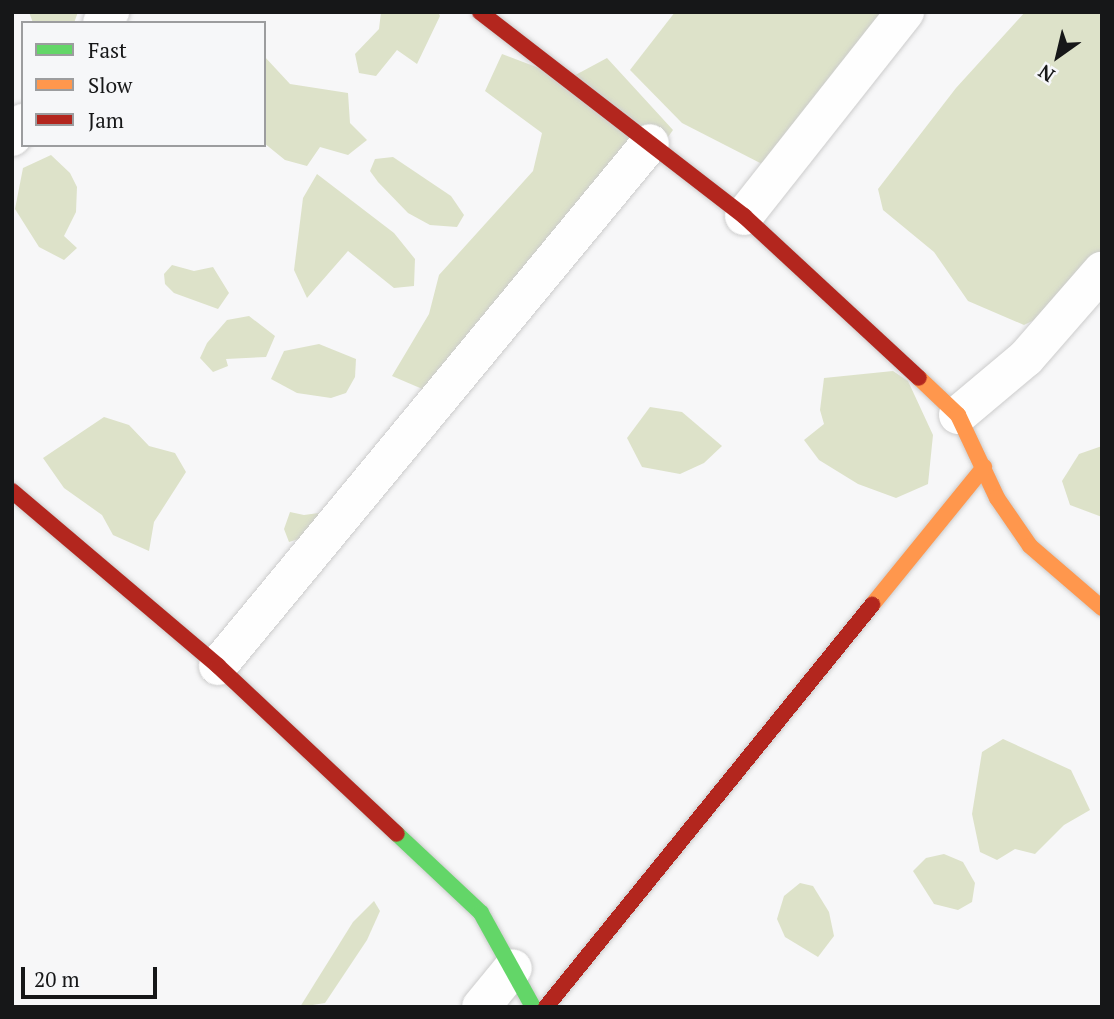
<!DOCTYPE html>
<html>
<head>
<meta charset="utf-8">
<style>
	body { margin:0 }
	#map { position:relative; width:1114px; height:1019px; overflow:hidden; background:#f7f7f8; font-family:"PT Serif",serif }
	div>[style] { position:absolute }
	.green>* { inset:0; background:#dde2c9 }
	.roads { filter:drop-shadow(0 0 2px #ccc) drop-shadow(0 0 2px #ccc) }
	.street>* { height:38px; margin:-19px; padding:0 19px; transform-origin:19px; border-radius:19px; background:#fefefe }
	.fast>* { height:16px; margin:-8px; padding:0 8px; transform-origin:8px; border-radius:8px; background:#63d668 }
	.slow>* { height:16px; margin:-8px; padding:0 8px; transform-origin:8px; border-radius:8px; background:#ff974d }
	.jam>* { height:16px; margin:-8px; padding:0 8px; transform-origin:8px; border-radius:8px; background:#b3261e }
	span { translate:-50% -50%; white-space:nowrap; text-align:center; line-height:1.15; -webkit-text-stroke:5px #f6f7f9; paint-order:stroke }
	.frame { position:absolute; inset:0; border:14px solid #161718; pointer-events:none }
	.legend { position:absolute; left:21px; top:21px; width:245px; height:126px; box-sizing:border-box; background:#f6f7f9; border:2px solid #9c9d9f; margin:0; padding:9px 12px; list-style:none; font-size:21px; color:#161718 }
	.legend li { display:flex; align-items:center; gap:14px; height:35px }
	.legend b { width:35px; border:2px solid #9c9d9f }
	.north { position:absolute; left:1023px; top:21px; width:70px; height:70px; -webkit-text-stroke:5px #f6f7f9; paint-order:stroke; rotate:214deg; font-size:19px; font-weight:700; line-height:28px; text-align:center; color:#161718 }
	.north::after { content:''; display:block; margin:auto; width:24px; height:32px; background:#161718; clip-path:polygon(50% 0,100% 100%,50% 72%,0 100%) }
	.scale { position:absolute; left:21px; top:967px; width:136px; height:32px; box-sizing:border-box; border:4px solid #161718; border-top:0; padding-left:9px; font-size:21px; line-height:24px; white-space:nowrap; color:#161718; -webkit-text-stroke:5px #f6f7f9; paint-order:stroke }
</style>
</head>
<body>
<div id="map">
	<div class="green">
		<i style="clip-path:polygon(29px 12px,78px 12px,74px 23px,33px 23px)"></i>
		<i style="clip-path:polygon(381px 12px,438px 12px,440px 16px,417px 64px,397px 50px,376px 76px,359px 73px,355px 54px,379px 29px)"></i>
		<i style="clip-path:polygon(675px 12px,901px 12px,766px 166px,682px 123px,630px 70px)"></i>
		<i style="clip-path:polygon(1025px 12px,1102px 12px,1102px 276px,1090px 293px,1024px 325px,968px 301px,934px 252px,883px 210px,878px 189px,956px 88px)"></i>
		<i style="clip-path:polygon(502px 54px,568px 79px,607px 58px,673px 130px,641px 175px,441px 397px,392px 376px,429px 314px,439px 275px,533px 171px,542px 133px,485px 91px)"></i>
		<i style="clip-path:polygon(264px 56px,290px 84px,348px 93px,350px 123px,367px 140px,348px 155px,320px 147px,307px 166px,285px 160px,264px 143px)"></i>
		<i style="clip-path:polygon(51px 155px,70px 173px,77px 187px,76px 212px,64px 236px,77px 248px,64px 260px,39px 247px,15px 209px,23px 168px)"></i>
		<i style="clip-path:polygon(393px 157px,451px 196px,464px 215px,457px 227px,430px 225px,408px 213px,378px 182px,370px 171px,375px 159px)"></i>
		<i style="clip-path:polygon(317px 174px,394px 233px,415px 259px,414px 286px,394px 288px,348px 251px,307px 298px,294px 270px,303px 198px)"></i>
		<i style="clip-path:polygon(172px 265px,194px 271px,213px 267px,229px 293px,218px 309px,174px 293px,165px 284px,164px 274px)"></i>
		<i style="clip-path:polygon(249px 316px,275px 336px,266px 357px,226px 359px,228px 366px,213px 372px,200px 358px,207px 343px,227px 320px)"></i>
		<i style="clip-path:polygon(319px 344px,356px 359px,355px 377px,346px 393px,331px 398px,297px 393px,271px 379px,284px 351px)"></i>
		<i style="clip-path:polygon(893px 371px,908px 381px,933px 435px,928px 484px,896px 498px,858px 484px,819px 460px,804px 440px,824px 424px,820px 410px,824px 378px)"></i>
		<i style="clip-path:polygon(650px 407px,682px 412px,722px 446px,704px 463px,680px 474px,642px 467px,627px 438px)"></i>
		<i style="clip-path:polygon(104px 417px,129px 425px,149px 446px,175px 453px,186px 472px,154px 522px,149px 551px,113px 535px,102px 515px,64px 488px,43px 458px)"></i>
		<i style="clip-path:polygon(1102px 446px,1102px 517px,1070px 505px,1062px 481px,1079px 454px)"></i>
		<i style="clip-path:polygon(290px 512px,304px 515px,326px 512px,308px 536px,289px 542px,284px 529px)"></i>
		<i style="clip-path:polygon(1003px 739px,1071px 770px,1090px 810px,1064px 825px,1035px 854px,1015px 849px,997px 860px,980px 852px,972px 814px,982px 752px)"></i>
		<i style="clip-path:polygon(944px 854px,963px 862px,975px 883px,972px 902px,958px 910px,934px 904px,913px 871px,926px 858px)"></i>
		<i style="clip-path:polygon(800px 883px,813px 886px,829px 912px,834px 936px,818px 957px,785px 937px,777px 919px,784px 896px)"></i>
		<i style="clip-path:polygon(374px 901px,380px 911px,367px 940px,325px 1003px,300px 1007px,353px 922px)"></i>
	</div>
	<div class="roads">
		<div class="street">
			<i style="left:102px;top:23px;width:14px;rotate:-54deg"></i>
			<i style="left:12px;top:137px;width:18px;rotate:-52deg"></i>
			<i style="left:744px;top:216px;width:260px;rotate:-51.7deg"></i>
			<i style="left:958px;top:415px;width:89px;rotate:-40deg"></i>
			<i style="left:1026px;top:358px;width:116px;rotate:-48.9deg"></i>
			<i style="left:218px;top:666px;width:678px;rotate:-50.44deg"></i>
			<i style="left:481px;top:1007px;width:50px;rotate:-50.6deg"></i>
		</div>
		<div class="fast">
			<i style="left:397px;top:834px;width:115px;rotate:43.2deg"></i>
			<i style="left:481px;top:913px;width:107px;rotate:61deg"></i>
		</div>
		<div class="slow">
			<i style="left:919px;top:378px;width:54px;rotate:43.5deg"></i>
			<i style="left:958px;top:415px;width:92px;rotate:64.8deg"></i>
			<i style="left:997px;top:498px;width:58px;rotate:55.5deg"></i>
			<i style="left:1030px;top:546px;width:95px;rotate:40.7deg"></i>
			<i style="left:872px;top:605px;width:178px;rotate:-50.9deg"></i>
		</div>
		<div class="jam">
			<i style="left:480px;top:12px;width:334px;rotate:37.7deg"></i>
			<i style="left:744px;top:216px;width:238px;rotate:42.8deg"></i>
			<i style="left:12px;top:491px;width:270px;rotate:40.3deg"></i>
			<i style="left:218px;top:666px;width:245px;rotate:43.2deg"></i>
			<i style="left:546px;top:1007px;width:518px;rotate:-50.96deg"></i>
		</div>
	</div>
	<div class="frame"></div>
	<ul class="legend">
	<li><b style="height:9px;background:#63d668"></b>Fast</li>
	<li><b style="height:9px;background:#ff974d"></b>Slow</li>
	<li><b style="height:9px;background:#b3261e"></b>Jam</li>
	</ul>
	<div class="north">N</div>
	<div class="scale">20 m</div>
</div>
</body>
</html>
